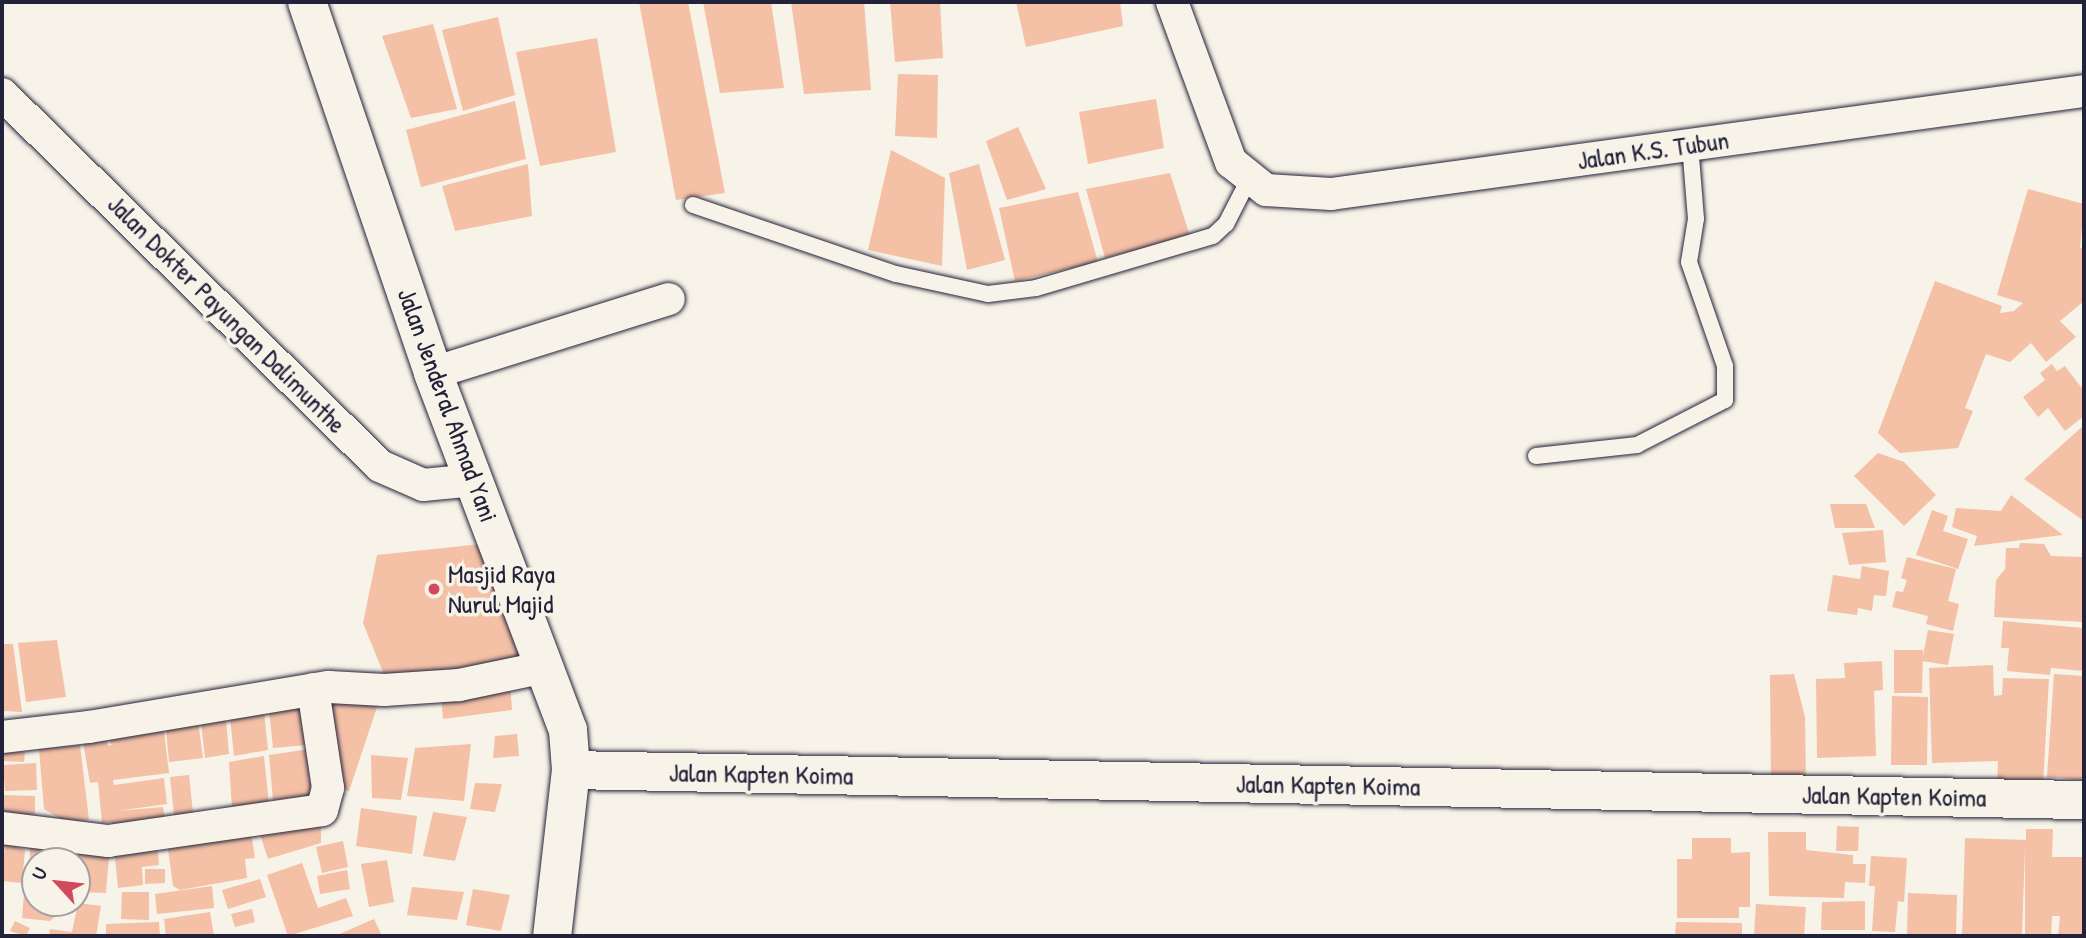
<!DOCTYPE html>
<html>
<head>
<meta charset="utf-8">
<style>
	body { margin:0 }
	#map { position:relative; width:2086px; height:938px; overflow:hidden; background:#f7f3e8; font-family:"Patrick Hand",sans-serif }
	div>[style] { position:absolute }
	.building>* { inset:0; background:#f4c0a6 }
	.roads { filter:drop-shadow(0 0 2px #22223b) drop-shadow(0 0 2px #22223b) }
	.service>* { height:16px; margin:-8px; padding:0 8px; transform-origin:8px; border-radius:8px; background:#f7f3e8 }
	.minor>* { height:32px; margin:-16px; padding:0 16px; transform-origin:16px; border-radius:16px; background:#f7f3e8 }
	.tertiary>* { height:38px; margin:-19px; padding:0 19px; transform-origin:19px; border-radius:19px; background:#f7f3e8 }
	.dots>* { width:19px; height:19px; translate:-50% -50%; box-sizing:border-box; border:4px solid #f7f3e8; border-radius:50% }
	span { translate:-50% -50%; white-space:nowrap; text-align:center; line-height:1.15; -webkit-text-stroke:7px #f7f3e8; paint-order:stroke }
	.street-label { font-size:26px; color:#22223b }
	.poi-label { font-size:26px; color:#22223b }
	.left { translate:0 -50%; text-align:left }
	.frame { position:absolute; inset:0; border:4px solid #22223b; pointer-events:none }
	.north { position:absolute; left:21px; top:847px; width:70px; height:70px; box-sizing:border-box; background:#f7f3e8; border:2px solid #a29fa3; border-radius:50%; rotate:297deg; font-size:19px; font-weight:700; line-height:28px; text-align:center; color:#22223b }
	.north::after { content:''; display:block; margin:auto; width:24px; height:32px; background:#d1495b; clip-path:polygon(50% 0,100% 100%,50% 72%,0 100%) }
</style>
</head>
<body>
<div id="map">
	<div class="building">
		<i style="clip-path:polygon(639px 2px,688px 2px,725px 193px,676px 200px)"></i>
		<i style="clip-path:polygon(703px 2px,771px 2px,784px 88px,720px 93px)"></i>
		<i style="clip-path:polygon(791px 2px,864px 2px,871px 90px,804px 94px)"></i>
		<i style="clip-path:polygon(890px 2px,940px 2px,943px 58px,895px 62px)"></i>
		<i style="clip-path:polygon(1016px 2px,1120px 2px,1123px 26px,1026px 47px)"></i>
		<i style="clip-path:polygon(498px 17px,515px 95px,463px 111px,442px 30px)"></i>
		<i style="clip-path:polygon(433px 24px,457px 109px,411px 118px,382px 36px)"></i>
		<i style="clip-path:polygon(597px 38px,616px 152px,540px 166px,516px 52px)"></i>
		<i style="clip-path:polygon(898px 74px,938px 75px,937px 138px,895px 136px)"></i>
		<i style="clip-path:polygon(1156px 99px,1164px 148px,1088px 164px,1079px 112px)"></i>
		<i style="clip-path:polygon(515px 101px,526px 159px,421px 187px,406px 130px)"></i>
		<i style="clip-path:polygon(1018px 127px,1046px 189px,1007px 200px,986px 141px)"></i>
		<i style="clip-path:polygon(891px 150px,945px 178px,942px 266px,868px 250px)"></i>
		<i style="clip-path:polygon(528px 164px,532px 216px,455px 231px,442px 186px)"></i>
		<i style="clip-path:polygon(979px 164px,1005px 260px,967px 270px,949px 173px)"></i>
		<i style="clip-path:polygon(1170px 173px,1190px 236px,1105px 258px,1086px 189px)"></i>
		<i style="clip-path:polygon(2028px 189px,2084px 204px,2080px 248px,2084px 247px,2084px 301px,2060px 321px,2076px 337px,2046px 362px,2031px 343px,2010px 362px,1986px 354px,1965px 408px,1973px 411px,1958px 448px,1900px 453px,1878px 433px,1935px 281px,2002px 306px,2000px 313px,2014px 311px,2023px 303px,1997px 295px)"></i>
		<i style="clip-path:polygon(1078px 192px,1098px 262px,1015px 281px,999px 208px)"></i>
		<i style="clip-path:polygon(2052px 364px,2057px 371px,2065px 366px,2084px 391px,2084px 416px,2065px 431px,2048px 408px,2038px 417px,2023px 397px,2045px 380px,2040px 373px)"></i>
		<i style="clip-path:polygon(2084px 425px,2084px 521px,2024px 479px)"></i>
		<i style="clip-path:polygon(1878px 453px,1904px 462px,1936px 495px,1904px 526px,1854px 476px)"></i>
		<i style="clip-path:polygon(2011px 495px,2063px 535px,1974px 546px,1977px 536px,1952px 527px,1956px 508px,2001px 511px)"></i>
		<i style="clip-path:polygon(1830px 504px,1866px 504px,1875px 528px,1835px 528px)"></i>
		<i style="clip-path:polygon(1932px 510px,1948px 516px,1943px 531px,1968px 539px,1958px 569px,1916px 555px)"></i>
		<i style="clip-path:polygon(1883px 530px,1886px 562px,1849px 565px,1842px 533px)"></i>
		<i style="clip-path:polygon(2020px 543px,2044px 544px,2051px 556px,2084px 557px,2084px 622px,1994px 617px,1996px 580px,2005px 569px,2006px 548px,2019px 548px)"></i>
		<i style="clip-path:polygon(481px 544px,525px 658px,387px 682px,363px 623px,377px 555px)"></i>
		<i style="clip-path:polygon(1907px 557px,1956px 569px,1948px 601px,1959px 604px,1953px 631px,1926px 624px,1928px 616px,1892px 607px,1896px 591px,1903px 592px,1907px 580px,1901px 578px)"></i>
		<i style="clip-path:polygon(1862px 566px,1889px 571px,1886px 596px,1874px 595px,1872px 611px,1858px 608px,1857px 615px,1827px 611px,1833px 575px,1860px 579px)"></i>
		<i style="clip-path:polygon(2003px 621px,2084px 628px,2084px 671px,2051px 668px,2050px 675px,2007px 671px,2009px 648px,2001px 648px)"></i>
		<i style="clip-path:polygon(1928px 630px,1954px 634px,1948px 665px,1922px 661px)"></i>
		<i style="clip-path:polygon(57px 640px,66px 697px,26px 702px,18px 643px)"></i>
		<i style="clip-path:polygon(2px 644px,13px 644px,22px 712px,2px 711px)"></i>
		<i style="clip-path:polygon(1894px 650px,1923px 650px,1922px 693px,1894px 693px)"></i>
		<i style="clip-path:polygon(1882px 661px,1883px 690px,1874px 691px,1876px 756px,1817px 758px,1816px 679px,1845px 678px,1844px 663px)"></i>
		<i style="clip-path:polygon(1993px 665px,1994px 696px,2002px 695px,2003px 678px,2049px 679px,2043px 785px,1997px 784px,1998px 761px,1932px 763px,1929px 668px)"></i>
		<i style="clip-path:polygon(1794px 674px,1805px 717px,1806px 782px,1771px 783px,1770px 675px)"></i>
		<i style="clip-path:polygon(2054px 674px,2084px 676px,2084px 780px,2047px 777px)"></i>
		<i style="clip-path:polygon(510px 683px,512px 710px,443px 719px,441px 695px)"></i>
		<i style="clip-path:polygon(303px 695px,307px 745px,273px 748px,268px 700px)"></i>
		<i style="clip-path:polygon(1892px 696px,1928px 697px,1927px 765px,1891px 765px)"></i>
		<i style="clip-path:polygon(263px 702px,268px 750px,234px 756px,229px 707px)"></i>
		<i style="clip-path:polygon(324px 702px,378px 704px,349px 791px,334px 786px)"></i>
		<i style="clip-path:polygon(225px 709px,229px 754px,205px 758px,200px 713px)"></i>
		<i style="clip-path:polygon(197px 714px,203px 758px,169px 762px,165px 719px)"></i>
		<i style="clip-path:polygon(164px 731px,169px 773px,113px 780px,114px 785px,164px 778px,167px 804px,117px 811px,163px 807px,166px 827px,113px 835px,111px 822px,102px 823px,98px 782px,90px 783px,83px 742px,106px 736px,108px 746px,117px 743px,111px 744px,109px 736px)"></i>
		<i style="clip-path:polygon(517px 734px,519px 756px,493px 758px,495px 736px)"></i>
		<i style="clip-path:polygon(471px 744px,464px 801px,407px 796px,415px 748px)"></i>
		<i style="clip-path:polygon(80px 745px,89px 820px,67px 823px,44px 809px,39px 749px)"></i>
		<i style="clip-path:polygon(309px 749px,312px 796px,273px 800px,269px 755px)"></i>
		<i style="clip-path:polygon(4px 750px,25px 752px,24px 762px,3px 761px)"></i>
		<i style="clip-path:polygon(371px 755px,408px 758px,401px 800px,372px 798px)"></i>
		<i style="clip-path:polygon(264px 756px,269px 804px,232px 808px,229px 762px)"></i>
		<i style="clip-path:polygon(36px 763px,37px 790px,5px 791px,3px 765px)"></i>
		<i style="clip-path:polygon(189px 775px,194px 822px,175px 824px,170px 777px)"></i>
		<i style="clip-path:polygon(475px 783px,502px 784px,495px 812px,470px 809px)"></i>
		<i style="clip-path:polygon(2px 795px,35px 796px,35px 813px,24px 823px,2px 823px)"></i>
		<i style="clip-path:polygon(361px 808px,417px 816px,412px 854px,356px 846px)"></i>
		<i style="clip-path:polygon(433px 812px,467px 817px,455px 861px,423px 856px)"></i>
		<i style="clip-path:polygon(321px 820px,321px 843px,268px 859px,259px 831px)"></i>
		<i style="clip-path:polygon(1837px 826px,1859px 827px,1858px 851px,1836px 851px)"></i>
		<i style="clip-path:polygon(2026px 829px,2053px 829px,2052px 857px,2084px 857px,2084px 936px,2058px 936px,2060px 916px,2052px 916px,2051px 936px,2025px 936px,2025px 848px,2022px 936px,1962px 936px,1965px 838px,2026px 840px)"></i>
		<i style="clip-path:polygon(251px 832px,255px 858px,245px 859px,247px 878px,180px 890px,173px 886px,167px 842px)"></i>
		<i style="clip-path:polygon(1768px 832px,1806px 832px,1806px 850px,1853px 855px,1853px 864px,1866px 864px,1865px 883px,1845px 882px,1844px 898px,1769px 896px)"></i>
		<i style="clip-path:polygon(1692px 838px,1731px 838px,1731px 853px,1750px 852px,1750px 907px,1739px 907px,1739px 918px,1677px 918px,1677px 859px,1692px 859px)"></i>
		<i style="clip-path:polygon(31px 840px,110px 845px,106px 893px,77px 892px,77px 861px,35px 861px,35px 868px,29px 867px)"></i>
		<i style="clip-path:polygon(343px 841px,348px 867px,322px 873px,316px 847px)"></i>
		<i style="clip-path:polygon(157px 842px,159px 865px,142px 867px,143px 885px,118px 888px,114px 847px)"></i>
		<i style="clip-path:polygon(5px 843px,25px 850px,22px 883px,2px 881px)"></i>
		<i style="clip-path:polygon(1871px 856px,1907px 858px,1904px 902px,1898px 901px,1895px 932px,1872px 931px,1875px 886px,1869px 886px)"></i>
		<i style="clip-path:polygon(387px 860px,394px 902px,369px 907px,361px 864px)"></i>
		<i style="clip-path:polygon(302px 863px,318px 908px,346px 898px,353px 916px,288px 936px,267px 875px)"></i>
		<i style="clip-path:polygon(26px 869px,35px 870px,35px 903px,63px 903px,62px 910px,50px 921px,22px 918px)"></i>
		<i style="clip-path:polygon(145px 869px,165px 869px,165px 883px,145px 884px)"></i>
		<i style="clip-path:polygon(347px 870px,350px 889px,320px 894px,317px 876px)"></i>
		<i style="clip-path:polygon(260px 879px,266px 897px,228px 909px,222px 890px)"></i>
		<i style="clip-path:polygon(212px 886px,214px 908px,157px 914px,155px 894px)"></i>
		<i style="clip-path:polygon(412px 887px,464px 892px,457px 920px,407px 915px)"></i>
		<i style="clip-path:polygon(473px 889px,510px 895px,501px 931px,466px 925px)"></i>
		<i style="clip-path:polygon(122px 892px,149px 892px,149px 920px,121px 919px)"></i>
		<i style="clip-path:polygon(1908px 893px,1957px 895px,1956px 936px,1907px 936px)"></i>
		<i style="clip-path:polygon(1865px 901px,1865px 930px,1821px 930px,1822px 902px)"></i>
		<i style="clip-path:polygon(78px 903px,101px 906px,96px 936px,49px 936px,50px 929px,72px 932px)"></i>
		<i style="clip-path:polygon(1756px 904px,1806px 907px,1804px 936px,1754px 936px)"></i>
		<i style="clip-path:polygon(252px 909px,255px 922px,235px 927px,231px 914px)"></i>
		<i style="clip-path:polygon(210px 912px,214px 936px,166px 936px,164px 919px)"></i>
		<i style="clip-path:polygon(374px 919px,382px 936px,335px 936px)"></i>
		<i style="clip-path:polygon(15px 921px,30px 928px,26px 936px,10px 931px)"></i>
		<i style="clip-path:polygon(159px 922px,160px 936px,106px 936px,106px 924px)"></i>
		<i style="clip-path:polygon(1676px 922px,1742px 923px,1742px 936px,1675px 936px)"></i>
	</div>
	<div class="roads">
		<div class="service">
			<i style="left:693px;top:205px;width:214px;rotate:18.8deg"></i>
			<i style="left:896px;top:274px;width:94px;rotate:12.3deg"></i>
			<i style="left:988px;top:294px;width:48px;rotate:-7.1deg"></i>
			<i style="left:1036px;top:288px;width:184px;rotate:-16.4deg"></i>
			<i style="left:1213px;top:236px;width:18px;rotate:-43deg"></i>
			<i style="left:1226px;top:224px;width:53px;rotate:-62.9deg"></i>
			<i style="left:1536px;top:456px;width:102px;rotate:-6.2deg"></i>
			<i style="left:1637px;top:445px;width:99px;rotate:-27.1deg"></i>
			<i style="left:1725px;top:400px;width:34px;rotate:-90deg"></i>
			<i style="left:1725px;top:366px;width:110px;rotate:-109.1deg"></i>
			<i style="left:1689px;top:262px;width:44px;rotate:-80.8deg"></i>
			<i style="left:1696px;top:219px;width:74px;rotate:-94.6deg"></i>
		</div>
		<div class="minor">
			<i style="left:1172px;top:2px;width:171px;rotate:69.8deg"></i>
			<i style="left:1231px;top:162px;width:45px;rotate:38.7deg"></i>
			<i style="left:1266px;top:190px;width:65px;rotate:3.5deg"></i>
			<i style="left:1331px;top:194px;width:760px;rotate:-7.79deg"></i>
			<i style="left:2px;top:94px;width:530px;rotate:44.54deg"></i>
			<i style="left:380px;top:466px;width:47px;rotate:23.8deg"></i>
			<i style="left:423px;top:485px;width:52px;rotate:-5.5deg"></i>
			<i style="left:433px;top:373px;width:247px;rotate:-17.4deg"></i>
			<i style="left:2px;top:737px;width:88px;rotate:-6.6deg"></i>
			<i style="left:89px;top:727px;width:243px;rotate:-9.5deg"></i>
			<i style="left:329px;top:687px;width:55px;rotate:3.1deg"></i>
			<i style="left:384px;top:690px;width:75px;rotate:-3.8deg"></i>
			<i style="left:459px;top:685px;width:89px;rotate:-11.7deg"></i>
			<i style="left:2px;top:828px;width:107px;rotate:7deg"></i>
			<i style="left:108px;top:841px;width:216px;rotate:-8.2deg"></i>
			<i style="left:322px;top:810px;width:23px;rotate:-75deg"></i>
			<i style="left:328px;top:788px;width:100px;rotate:-98.6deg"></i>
		</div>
		<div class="tertiary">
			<i style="left:307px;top:2px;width:392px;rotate:71.2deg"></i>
			<i style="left:433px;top:373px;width:382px;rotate:69.3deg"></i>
			<i style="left:568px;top:730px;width:40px;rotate:85.7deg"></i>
			<i style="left:571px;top:770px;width:167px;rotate:96.5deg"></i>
			<i style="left:571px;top:770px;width:1513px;rotate:1.14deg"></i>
		</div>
	</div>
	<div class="dots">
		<i style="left:434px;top:589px;background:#d1495b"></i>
	</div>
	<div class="street-label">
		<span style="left:1653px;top:150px;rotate:-8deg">Jalan K.S. Tubun</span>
		<span style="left:227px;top:314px;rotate:45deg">Jalan Dokter Payungan Dalimunthe</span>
		<span style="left:448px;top:405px;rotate:70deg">Jalan Jenderal Ahmad Yani</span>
		<span style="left:761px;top:774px;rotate:1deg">Jalan Kapten Koima</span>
		<span style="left:1328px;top:785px;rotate:1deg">Jalan Kapten Koima</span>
		<span style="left:1894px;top:796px;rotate:1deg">Jalan Kapten Koima</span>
	</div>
	<div class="poi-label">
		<span class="left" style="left:448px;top:589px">Masjid Raya<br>Nurul Majid</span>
	</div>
	<div class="frame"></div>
	<div class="north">U</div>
</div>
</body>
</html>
